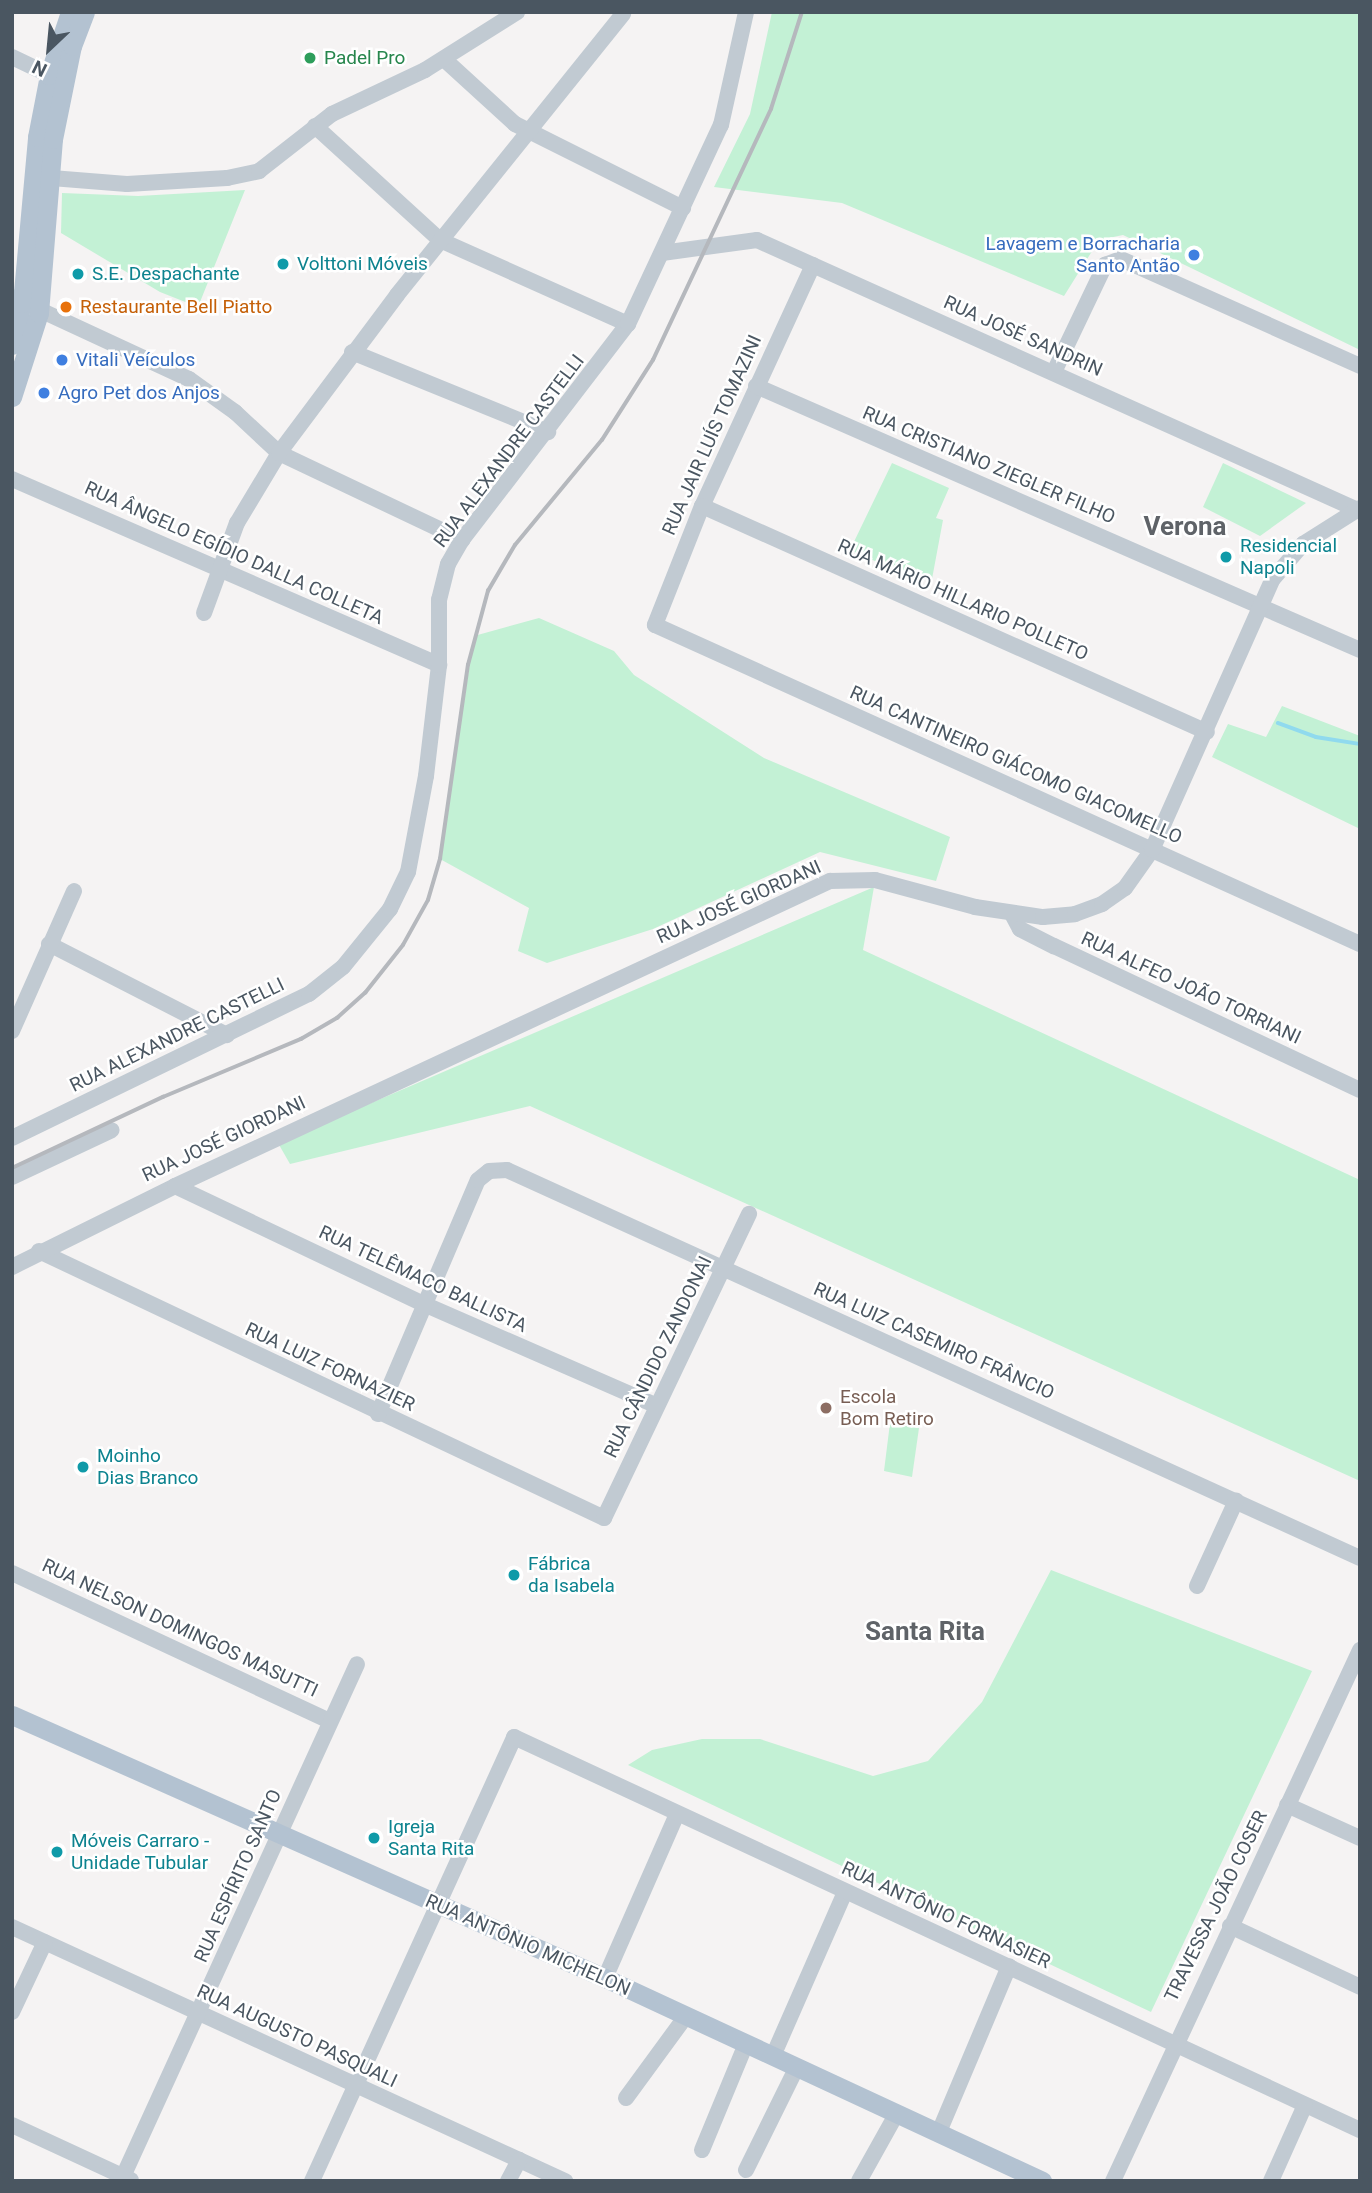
<!DOCTYPE html>
<html>
<head>
<meta charset="utf-8">
<style>
	body { margin:0 }
	#map { position:relative; width:1372px; height:2193px; overflow:hidden; background:#f5f3f3; font-family:Roboto,sans-serif }
	div>[style] { position:absolute }
	.green>* { inset:0; background:#c3f1d5 }
	.stream>* { height:3.5px; margin:-1.75px; padding:0 1.75px; transform-origin:1.75px; border-radius:1.75px; background:#90daee }
	.minor>* { height:16px; margin:-8px; padding:0 8px; transform-origin:8px; border-radius:8px; background:#c1cad2 }
	.major>* { height:19px; margin:-9.5px; padding:0 9.5px; transform-origin:9.5px; border-radius:9.5px; background:#b3c2d1 }
	.rail>* { height:3.5px; margin:-1.75px; padding:0 1.75px; transform-origin:1.75px; border-radius:1.75px; background:#b5b8bd }
	.dots>* { width:19px; height:19px; translate:-50% -50%; box-sizing:border-box; border:4px solid #fff; border-radius:50% }
	span { translate:-50% -50%; white-space:nowrap; text-align:center; line-height:1.15; -webkit-text-stroke:5px #fff; paint-order:stroke }
	.leisure-label { font-size:19px; color:#27864d }
	.left { translate:0 -50%; text-align:left }
	.shop-label { font-size:19px; color:#366cbe }
	.right { translate:-100% -50%; text-align:right }
	.culture-label { font-size:19px; color:#0d838f }
	.food-label { font-size:19px; color:#c56008 }
	.street-label { font-size:19px; color:#4a5661 }
	.education-label { font-size:19px; color:#785e54 }
	.district-label { font-size:26px; color:#5f6368; font-weight:700 }
	.frame { position:absolute; inset:0; border:14px solid #4a5661; pointer-events:none }
	.north { position:absolute; left:14px; top:14px; width:70px; height:70px; -webkit-text-stroke:5px #fff; paint-order:stroke; rotate:206deg; font-size:19px; font-weight:700; line-height:28px; text-align:center; color:#4a5661 }
	.north::after { content:''; display:block; margin:auto; width:24px; height:32px; background:#4a5661; clip-path:polygon(50% 0,100% 100%,50% 72%,0 100%) }
</style>
</head>
<body>
<div id="map">
	<div class="green">
		<i style="clip-path:polygon(772px 12px,1360px 12px,1360px 350px,1123px 235px,1099px 240px,1064px 296px,842px 203px,714px 187px,750px 114px)"></i>
		<i style="clip-path:polygon(245px 190px,198px 307px,160px 292px,61px 233px,62px 193px,138px 196px)"></i>
		<i style="clip-path:polygon(892px 463px,949px 488px,936px 518px,943px 520px,932px 579px,914px 571px,911px 577px,850px 550px)"></i>
		<i style="clip-path:polygon(1223px 463px,1306px 503px,1260px 536px,1203px 507px)"></i>
		<i style="clip-path:polygon(539px 618px,614px 651px,634px 675px,764px 758px,950px 837px,936px 881px,820px 852px,653px 929px,547px 963px,518px 951px,529px 908px,440px 859px,474px 636px)"></i>
		<i style="clip-path:polygon(1282px 706px,1360px 736px,1360px 829px,1212px 757px,1228px 724px,1266px 737px)"></i>
		<i style="clip-path:polygon(874px 887px,863px 950px,1360px 1180px,1360px 1481px,530px 1106px,290px 1164px,278px 1143px)"></i>
		<i style="clip-path:polygon(890px 1423px,919px 1428px,912px 1477px,884px 1471px)"></i>
		<i style="clip-path:polygon(1051px 1570px,1312px 1671px,1151px 2012px,628px 1765px,652px 1750px,702px 1739px,760px 1739px,873px 1776px,928px 1761px,982px 1702px)"></i>
	</div>
	<div class="stream">
		<i style="left:1278px;top:723px;width:40px;rotate:20.2deg"></i>
		<i style="left:1316px;top:737px;width:45px;rotate:9deg"></i>
	</div>
	<div class="minor">
		<i style="left:12px;top:57px;width:51px;rotate:25.6deg"></i>
		<i style="left:445px;top:60px;width:95px;rotate:42.4deg"></i>
		<i style="left:515px;top:124px;width:188px;rotate:26.6deg"></i>
		<i style="left:315px;top:126px;width:169px;rotate:42.4deg"></i>
		<i style="left:440px;top:240px;width:206px;rotate:24.1deg"></i>
		<i style="left:39px;top:177px;width:88px;rotate:4.5deg"></i>
		<i style="left:127px;top:184px;width:100px;rotate:-3.4deg"></i>
		<i style="left:227px;top:178px;width:33px;rotate:-12deg"></i>
		<i style="left:259px;top:171px;width:93px;rotate:-38deg"></i>
		<i style="left:332px;top:114px;width:103px;rotate:-25.3deg"></i>
		<i style="left:425px;top:70px;width:109px;rotate:-32.2deg"></i>
		<i style="left:662px;top:253px;width:96px;rotate:-7.8deg"></i>
		<i style="left:757px;top:240px;width:661px;rotate:24.2deg"></i>
		<i style="left:813px;top:265px;width:265px;rotate:114.7deg"></i>
		<i style="left:702px;top:506px;width:128px;rotate:111.6deg"></i>
		<i style="left:655px;top:625px;width:774px;rotate:24.35deg"></i>
		<i style="left:12px;top:297px;width:195px;rotate:24.9deg"></i>
		<i style="left:189px;top:379px;width:57px;rotate:35.7deg"></i>
		<i style="left:235px;top:412px;width:60px;rotate:43deg"></i>
		<i style="left:279px;top:453px;width:203px;rotate:25.4deg"></i>
		<i style="left:352px;top:352px;width:212px;rotate:22.2deg"></i>
		<i style="left:1054px;top:372px;width:119px;rotate:-64.5deg"></i>
		<i style="left:1105px;top:265px;width:17px;rotate:-21deg"></i>
		<i style="left:1121px;top:259px;width:262px;rotate:24.1deg"></i>
		<i style="left:756px;top:386px;width:659px;rotate:23.61deg"></i>
		<i style="left:12px;top:479px;width:466px;rotate:23.5deg"></i>
		<i style="left:702px;top:506px;width:553px;rotate:24.11deg"></i>
		<i style="left:204px;top:613px;width:96px;rotate:-69.9deg"></i>
		<i style="left:237px;top:523px;width:82px;rotate:-59deg"></i>
		<i style="left:279px;top:453px;width:197px;rotate:-53.2deg"></i>
		<i style="left:397px;top:295px;width:361px;rotate:-51.2deg"></i>
		<i style="left:1012px;top:914px;width:17px;rotate:62deg"></i>
		<i style="left:1020px;top:929px;width:38px;rotate:27deg"></i>
		<i style="left:1054px;top:946px;width:338px;rotate:25.2deg"></i>
		<i style="left:49px;top:944px;width:200px;rotate:27.1deg"></i>
		<i style="left:12px;top:1031px;width:153px;rotate:-66.1deg"></i>
		<i style="left:12px;top:1138px;width:330px;rotate:-25.9deg"></i>
		<i style="left:309px;top:994px;width:43px;rotate:-38.5deg"></i>
		<i style="left:343px;top:967px;width:75px;rotate:-51deg"></i>
		<i style="left:390px;top:909px;width:41px;rotate:-64.1deg"></i>
		<i style="left:408px;top:872px;width:98px;rotate:-79.4deg"></i>
		<i style="left:426px;top:776px;width:112px;rotate:-83.3deg"></i>
		<i style="left:439px;top:665px;width:65px;rotate:-90deg"></i>
		<i style="left:439px;top:600px;width:37px;rotate:-76deg"></i>
		<i style="left:448px;top:564px;width:28px;rotate:-60deg"></i>
		<i style="left:462px;top:540px;width:272px;rotate:-52.5deg"></i>
		<i style="left:628px;top:324px;width:220px;rotate:-65deg"></i>
		<i style="left:721px;top:125px;width:116px;rotate:-77.5deg"></i>
		<i style="left:12px;top:1177px;width:110px;rotate:-25.2deg"></i>
		<i style="left:175px;top:1186px;width:278px;rotate:25.4deg"></i>
		<i style="left:426px;top:1305px;width:252px;rotate:23.6deg"></i>
		<i style="left:39px;top:1251px;width:625px;rotate:25.29deg"></i>
		<i style="left:604px;top:1518px;width:337px;rotate:-64.5deg"></i>
		<i style="left:12px;top:1267px;width:182px;rotate:-26.4deg"></i>
		<i style="left:175px;top:1186px;width:723px;rotate:-24.97deg"></i>
		<i style="left:830px;top:881px;width:45px;rotate:-1.3deg"></i>
		<i style="left:875px;top:880px;width:104px;rotate:15.1deg"></i>
		<i style="left:975px;top:907px;width:69px;rotate:8.4deg"></i>
		<i style="left:1043px;top:917px;width:32px;rotate:-5deg"></i>
		<i style="left:1075px;top:914px;width:29px;rotate:-20deg"></i>
		<i style="left:1102px;top:904px;width:28px;rotate:-35deg"></i>
		<i style="left:1125px;top:888px;width:47px;rotate:-54.6deg"></i>
		<i style="left:1152px;top:850px;width:295px;rotate:-66deg"></i>
		<i style="left:1272px;top:580px;width:48px;rotate:-49.3deg"></i>
		<i style="left:1303px;top:544px;width:67px;rotate:-32.3deg"></i>
		<i style="left:378px;top:1414px;width:254px;rotate:-66.9deg"></i>
		<i style="left:478px;top:1180px;width:14px;rotate:-39deg"></i>
		<i style="left:489px;top:1171px;width:18px;rotate:-3deg"></i>
		<i style="left:507px;top:1170px;width:937px;rotate:24.46deg"></i>
		<i style="left:12px;top:1573px;width:351px;rotate:25deg"></i>
		<i style="left:1197px;top:1586px;width:94px;rotate:-65.4deg"></i>
		<i style="left:1287px;top:1805px;width:80px;rotate:24.3deg"></i>
		<i style="left:1230px;top:1926px;width:144px;rotate:25.1deg"></i>
		<i style="left:12px;top:1927px;width:609px;rotate:24.67deg"></i>
		<i style="left:605px;top:1978px;width:179px;rotate:-66.3deg"></i>
		<i style="left:12px;top:2012px;width:77px;rotate:-64.8deg"></i>
		<i style="left:773px;top:2056px;width:179px;rotate:-66.3deg"></i>
		<i style="left:626px;top:2098px;width:102px;rotate:-53.8deg"></i>
		<i style="left:12px;top:2125px;width:131px;rotate:24.8deg"></i>
		<i style="left:939px;top:2132px;width:180px;rotate:-67.1deg"></i>
		<i style="left:702px;top:2150px;width:115px;rotate:-67.5deg"></i>
		<i style="left:746px;top:2170px;width:115px;rotate:-63.7deg"></i>
		<i style="left:121px;top:2181px;width:568px;rotate:-65.46deg"></i>
		<i style="left:312px;top:2181px;width:488px;rotate:-65.5deg"></i>
		<i style="left:514px;top:1737px;width:933px;rotate:24.92deg"></i>
		<i style="left:508px;top:2181px;width:24px;rotate:-62deg"></i>
		<i style="left:859px;top:2181px;width:78px;rotate:-60.8deg"></i>
		<i style="left:1113px;top:2181px;width:586px;rotate:-65.05deg"></i>
		<i style="left:1271px;top:2181px;width:83px;rotate:-65.9deg"></i>
	</div>
	<div class="major">
		<i style="left:12px;top:345px;width:43px;rotate:-76.6deg"></i>
		<i style="left:22px;top:303px;width:167px;rotate:-84.8deg"></i>
		<i style="left:37px;top:137px;width:63px;rotate:-79deg"></i>
		<i style="left:49px;top:75px;width:66px;rotate:-71.6deg"></i>
		<i style="left:12px;top:397px;width:88px;rotate:-72.2deg"></i>
		<i style="left:39px;top:313px;width:175px;rotate:-85.4deg"></i>
		<i style="left:53px;top:139px;width:95px;rotate:-78.5deg"></i>
		<i style="left:72px;top:46px;width:36px;rotate:-69deg"></i>
		<i style="left:12px;top:1715px;width:649px;rotate:23.92deg"></i>
		<i style="left:605px;top:1978px;width:482px;rotate:24.9deg"></i>
	</div>
	<div class="rail">
		<i style="left:12px;top:1168px;width:167px;rotate:-25.2deg"></i>
		<i style="left:163px;top:1097px;width:150px;rotate:-22.8deg"></i>
		<i style="left:301px;top:1039px;width:42px;rotate:-30.3deg"></i>
		<i style="left:337px;top:1018px;width:38px;rotate:-42deg"></i>
		<i style="left:365px;top:993px;width:61px;rotate:-51.6deg"></i>
		<i style="left:403px;top:945px;width:51px;rotate:-60.9deg"></i>
		<i style="left:428px;top:900px;width:43px;rotate:-73.7deg"></i>
		<i style="left:440px;top:859px;width:196px;rotate:-81.8deg"></i>
		<i style="left:468px;top:665px;width:77px;rotate:-74.9deg"></i>
		<i style="left:488px;top:591px;width:53px;rotate:-59.6deg"></i>
		<i style="left:515px;top:545px;width:136px;rotate:-50.4deg"></i>
		<i style="left:602px;top:440px;width:95px;rotate:-57.5deg"></i>
		<i style="left:653px;top:360px;width:277px;rotate:-64.8deg"></i>
		<i style="left:771px;top:109px;width:102px;rotate:-72.3deg"></i>
	</div>
	<div class="dots">
		<i style="left:310px;top:58px;background:#2e9e5b"></i>
		<i style="left:1194px;top:255px;background:#3f7fe0"></i>
		<i style="left:283px;top:264px;background:#0f9aa8"></i>
		<i style="left:78px;top:274px;background:#0f9aa8"></i>
		<i style="left:66px;top:307px;background:#e8710a"></i>
		<i style="left:62px;top:360px;background:#3f7fe0"></i>
		<i style="left:44px;top:393px;background:#3f7fe0"></i>
		<i style="left:1226px;top:557px;background:#0f9aa8"></i>
		<i style="left:826px;top:1408px;background:#8d6e63"></i>
		<i style="left:83px;top:1467px;background:#0f9aa8"></i>
		<i style="left:514px;top:1575px;background:#0f9aa8"></i>
		<i style="left:374px;top:1838px;background:#0f9aa8"></i>
		<i style="left:57px;top:1852px;background:#0f9aa8"></i>
	</div>
	<div class="leisure-label">
		<span class="left" style="left:324px;top:58px">Padel Pro</span>
	</div>
	<div class="shop-label">
		<span class="right" style="left:1180px;top:255px">Lavagem e Borracharia<br>Santo Antão</span>
		<span class="left" style="left:76px;top:360px">Vitali Veículos</span>
		<span class="left" style="left:58px;top:393px">Agro Pet dos Anjos</span>
	</div>
	<div class="culture-label">
		<span class="left" style="left:297px;top:264px">Volttoni Móveis</span>
		<span class="left" style="left:92px;top:274px">S.E. Despachante</span>
		<span class="left" style="left:1240px;top:557px">Residencial<br>Napoli</span>
		<span class="left" style="left:97px;top:1467px">Moinho<br>Dias Branco</span>
		<span class="left" style="left:528px;top:1575px">Fábrica<br>da Isabela</span>
		<span class="left" style="left:388px;top:1838px">Igreja<br>Santa Rita</span>
		<span class="left" style="left:71px;top:1852px">Móveis Carraro -<br>Unidade Tubular</span>
	</div>
	<div class="food-label">
		<span class="left" style="left:80px;top:307px">Restaurante Bell Piatto</span>
	</div>
	<div class="street-label">
		<span style="left:1023px;top:336px;rotate:24deg">RUA JOSÉ SANDRIN</span>
		<span style="left:712px;top:435px;rotate:-66deg">RUA JAIR LUÍS TOMAZINI</span>
		<span style="left:509px;top:451px;rotate:-53deg">RUA ALEXANDRE CASTELLI</span>
		<span style="left:989px;top:465px;rotate:23deg">RUA CRISTIANO ZIEGLER FILHO</span>
		<span style="left:234px;top:553px;rotate:24deg">RUA ÂNGELO EGÍDIO DALLA COLLETA</span>
		<span style="left:963px;top:600px;rotate:24deg">RUA MÁRIO HILLARIO POLLETO</span>
		<span style="left:1016px;top:765px;rotate:24deg">RUA CANTINEIRO GIÁCOMO GIACOMELLO</span>
		<span style="left:739px;top:902px;rotate:-24deg">RUA JOSÉ GIORDANI</span>
		<span style="left:1191px;top:988px;rotate:25deg">RUA ALFEO JOÃO TORRIANI</span>
		<span style="left:177px;top:1035px;rotate:-26deg">RUA ALEXANDRE CASTELLI</span>
		<span style="left:224px;top:1139px;rotate:-25deg">RUA JOSÉ GIORDANI</span>
		<span style="left:423px;top:1279px;rotate:25deg">RUA TELÊMACO BALLISTA</span>
		<span style="left:934px;top:1341px;rotate:24deg">RUA LUIZ CASEMIRO FRÂNCIO</span>
		<span style="left:658px;top:1357px;rotate:-64deg">RUA CÂNDIDO ZANDONAI</span>
		<span style="left:330px;top:1367px;rotate:25deg">RUA LUIZ FORNAZIER</span>
		<span style="left:180px;top:1628px;rotate:25deg">RUA NELSON DOMINGOS MASUTTI</span>
		<span style="left:238px;top:1876px;rotate:-66deg">RUA ESPÍRITO SANTO</span>
		<span style="left:1216px;top:1906px;rotate:-64deg">TRAVESSA JOÃO COSER</span>
		<span style="left:946px;top:1915px;rotate:25deg">RUA ANTÔNIO FORNASIER</span>
		<span style="left:528px;top:1945px;rotate:24deg">RUA ANTÔNIO MICHELON</span>
		<span style="left:297px;top:2036px;rotate:25deg">RUA AUGUSTO PASQUALI</span>
	</div>
	<div class="education-label">
		<span class="left" style="left:840px;top:1408px">Escola<br>Bom Retiro</span>
	</div>
	<div class="district-label">
		<span style="left:1185px;top:527px">Verona</span>
		<span style="left:925px;top:1632px">Santa Rita</span>
	</div>
	<div class="frame"></div>
	<div class="north">N</div>
</div>
</body>
</html>
